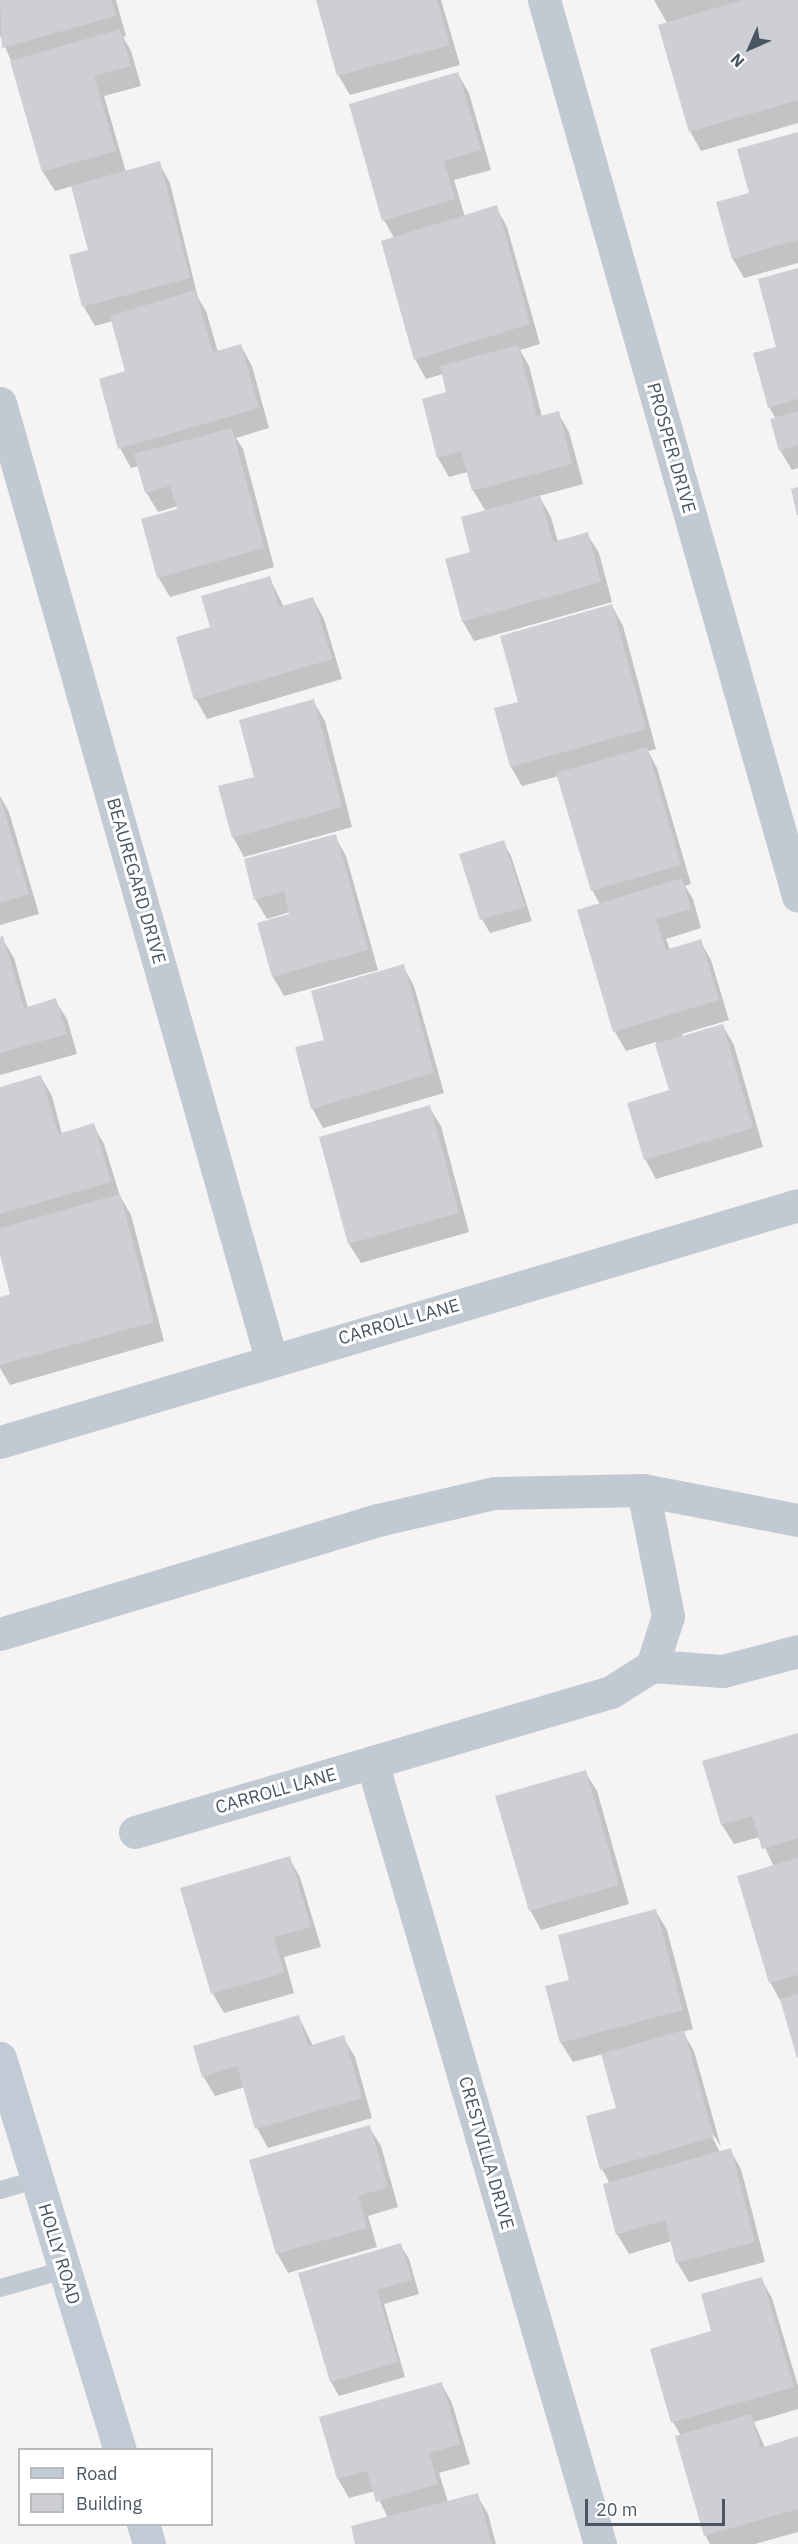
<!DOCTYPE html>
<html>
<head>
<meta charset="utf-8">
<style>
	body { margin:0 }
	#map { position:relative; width:798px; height:2544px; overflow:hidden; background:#f5f3f3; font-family:"IBM Plex Sans",sans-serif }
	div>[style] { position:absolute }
	.shadow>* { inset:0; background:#0003 }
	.building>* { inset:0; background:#cdcfd5 }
	.service>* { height:18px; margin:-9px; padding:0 9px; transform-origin:9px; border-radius:9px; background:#c1cad2 }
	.minor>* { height:33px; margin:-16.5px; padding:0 16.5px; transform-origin:16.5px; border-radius:16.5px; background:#c1cad2 }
	.secondary>* { height:33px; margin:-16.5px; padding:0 16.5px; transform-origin:16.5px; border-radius:16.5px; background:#c1cbd6 }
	span { translate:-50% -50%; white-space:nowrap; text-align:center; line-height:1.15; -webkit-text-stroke:6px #fff; paint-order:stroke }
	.street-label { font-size:18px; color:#4a5661 }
	.legend { position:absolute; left:18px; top:2448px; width:195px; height:78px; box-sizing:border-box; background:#fff; border:2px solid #b7bbc0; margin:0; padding:8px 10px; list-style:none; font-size:18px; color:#4a5661 }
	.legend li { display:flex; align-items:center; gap:12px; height:30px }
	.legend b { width:30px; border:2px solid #b7bbc0 }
	.north { position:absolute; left:720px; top:18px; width:60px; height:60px; -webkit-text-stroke:4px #fff; paint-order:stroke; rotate:225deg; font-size:16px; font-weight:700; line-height:24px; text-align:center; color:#4a5661 }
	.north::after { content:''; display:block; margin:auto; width:21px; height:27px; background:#4a5661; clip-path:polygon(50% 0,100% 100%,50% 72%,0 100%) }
	.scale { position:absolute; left:585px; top:2499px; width:140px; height:27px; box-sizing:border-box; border:3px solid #4a5661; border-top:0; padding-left:8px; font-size:18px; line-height:21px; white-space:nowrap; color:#4a5661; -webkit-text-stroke:4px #fff; paint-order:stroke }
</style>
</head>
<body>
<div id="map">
	<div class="shadow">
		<i style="clip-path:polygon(0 0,116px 0,126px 36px,123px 37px,131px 51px,141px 86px,104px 96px,126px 172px,159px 163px,170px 183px,198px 298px,206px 311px,218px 352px,241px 346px,252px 366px,269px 428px,236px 438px,243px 449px,274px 567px,170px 597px,158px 577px,178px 506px,158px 512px,146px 492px,139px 466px,131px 468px,120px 448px,127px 372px,113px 321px,95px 326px,84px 307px,71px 256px,90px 251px,73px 186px,55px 191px,43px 172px,12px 63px,0 35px)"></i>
		<i style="clip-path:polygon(317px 0,441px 0,460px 65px,350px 95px,338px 75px)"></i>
		<i style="clip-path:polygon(654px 0,798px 0,798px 123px,701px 151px,690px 131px,667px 23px)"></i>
		<i style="clip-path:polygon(458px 74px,469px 93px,491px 170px,454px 180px,465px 217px,496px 207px,507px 227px,540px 344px,520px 350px,529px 366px,542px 417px,558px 413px,569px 432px,583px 484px,539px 496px,551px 517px,558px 542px,587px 534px,599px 553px,612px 602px,474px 641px,463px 622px,447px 560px,472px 553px,486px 512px,473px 490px,468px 472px,449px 477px,438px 458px,448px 393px,443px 374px,426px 379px,415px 359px,394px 238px,384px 220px)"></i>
		<i style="clip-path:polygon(798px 133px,798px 263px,744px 278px,733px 259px,718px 203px,751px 194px)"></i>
		<i style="clip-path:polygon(798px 269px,798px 468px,792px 470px,780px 450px,776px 419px,769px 407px,778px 348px)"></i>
		<i style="clip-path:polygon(269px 577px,284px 607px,313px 599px,324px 619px,342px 679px,207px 719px,196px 699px,212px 628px)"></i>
		<i style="clip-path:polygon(612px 606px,623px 626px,656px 749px,648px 751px,657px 768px,691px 884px,685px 886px,693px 899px,701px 928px,666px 939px,670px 950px,700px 941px,711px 960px,729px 1020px,682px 1034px,683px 1037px,723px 1026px,734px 1045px,763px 1147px,656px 1179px,645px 1159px,671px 1091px,656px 1042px,626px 1051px,615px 1032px,579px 911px,600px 904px,592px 890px,559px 776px,522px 786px,511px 767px,496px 709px,520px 703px)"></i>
		<i style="clip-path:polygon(313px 701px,325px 721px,352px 827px,244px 857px,233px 837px,255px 778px)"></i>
		<i style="clip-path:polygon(0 796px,9px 812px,39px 914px,0 925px)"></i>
		<i style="clip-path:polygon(335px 836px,346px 856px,378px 970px,284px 996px,273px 977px,290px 912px,267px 919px,255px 899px)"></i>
		<i style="clip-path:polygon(503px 842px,511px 856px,532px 921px,490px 933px,482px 919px)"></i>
		<i style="clip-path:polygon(2px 938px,14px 958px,28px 1008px,55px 1000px,67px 1019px,77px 1054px,0 1075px,0 939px)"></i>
		<i style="clip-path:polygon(403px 966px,414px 986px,444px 1093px,323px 1128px,312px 1108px,326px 1041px)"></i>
		<i style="clip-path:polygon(41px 1077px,52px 1096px,62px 1134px,93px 1125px,104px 1144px,120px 1196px,131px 1215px,164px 1341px,10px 1385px,0 1368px,0 1298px,12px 1295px,0 1249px,0 1088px)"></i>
		<i style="clip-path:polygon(429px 1107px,441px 1126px,469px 1232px,361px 1263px,349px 1244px)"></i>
		<i style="clip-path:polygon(798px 1735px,798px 2055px,781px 2002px,770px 1982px,774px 1867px,760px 1837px,734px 1844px,722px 1825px,704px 1762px)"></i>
		<i style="clip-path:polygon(585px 1772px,597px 1791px,629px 1904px,541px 1930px,530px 1910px)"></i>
		<i style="clip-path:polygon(289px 1858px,300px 1877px,321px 1947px,284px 1957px,294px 1993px,224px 2013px,213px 1994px,182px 1889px)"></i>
		<i style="clip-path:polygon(655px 1910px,667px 1930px,693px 2029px,683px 2032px,694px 2051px,721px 2147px,711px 2130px,709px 2131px,720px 2152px,730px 2150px,741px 2169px,765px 2262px,689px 2282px,677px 2262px,672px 2241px,629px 2254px,617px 2234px,610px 2184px,602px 2169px,618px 2109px,603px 2054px,573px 2062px,561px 2043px,547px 1987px,571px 1981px)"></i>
		<i style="clip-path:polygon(299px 2017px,313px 2046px,343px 2037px,355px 2057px,372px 2118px,268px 2148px,257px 2128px,245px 2087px,215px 2096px,203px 2076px)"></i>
		<i style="clip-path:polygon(369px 2127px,381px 2146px,398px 2207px,368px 2216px,377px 2247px,288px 2273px,277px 2253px)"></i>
		<i style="clip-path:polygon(400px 2245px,409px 2259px,419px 2294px,384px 2304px,405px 2377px,339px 2396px,331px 2382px,300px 2274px)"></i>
		<i style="clip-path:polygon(761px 2279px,772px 2298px,798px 2386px,798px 2409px,754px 2422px,765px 2448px,798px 2439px,798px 2532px,755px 2544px,710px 2544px,705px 2535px,681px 2436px,673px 2422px,713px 2332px)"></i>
		<i style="clip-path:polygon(441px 2383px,452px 2403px,470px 2464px,439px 2473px,448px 2502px,477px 2495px,488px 2514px,496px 2544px,357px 2544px,388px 2518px,375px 2491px,349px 2498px,338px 2479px)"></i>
	</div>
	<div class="building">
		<i style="clip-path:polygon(0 0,111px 0,116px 16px,2px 48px)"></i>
		<i style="clip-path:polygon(316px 0,437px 0,450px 45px,337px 76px)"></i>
		<i style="clip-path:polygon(742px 0,798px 0,798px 100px,689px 132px,658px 25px)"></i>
		<i style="clip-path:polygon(120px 29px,131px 66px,94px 76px,116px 151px,42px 172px,10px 61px)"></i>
		<i style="clip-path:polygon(458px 72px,481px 150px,444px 161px,455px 199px,382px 221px,349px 104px)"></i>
		<i style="clip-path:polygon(798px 132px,798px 240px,732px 259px,716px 202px,749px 193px,737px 149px)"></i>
		<i style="clip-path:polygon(160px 161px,190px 278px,82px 307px,69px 255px,88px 250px,71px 186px)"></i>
		<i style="clip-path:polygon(497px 205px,530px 324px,414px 360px,381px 241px)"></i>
		<i style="clip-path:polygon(798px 268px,798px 399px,768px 408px,753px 353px,776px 347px,758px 279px)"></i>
		<i style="clip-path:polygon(195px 290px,213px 352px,241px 344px,259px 408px,118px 449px,99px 379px,125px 371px,110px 316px)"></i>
		<i style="clip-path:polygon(518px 345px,537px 417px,559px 411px,572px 464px,472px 491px,461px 451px,437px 458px,422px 399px,446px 392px,440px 366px)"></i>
		<i style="clip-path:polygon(798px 411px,798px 445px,779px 451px,770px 419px)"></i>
		<i style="clip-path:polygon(232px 428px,264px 548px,157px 578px,141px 519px,177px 509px,170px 486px,145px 493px,134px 454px)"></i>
		<i style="clip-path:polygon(798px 487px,798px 515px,797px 515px,791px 489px)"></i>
		<i style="clip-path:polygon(540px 495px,553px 542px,588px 532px,601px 582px,462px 622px,445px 559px,470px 552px,461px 517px)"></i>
		<i style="clip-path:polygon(270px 576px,279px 607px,313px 597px,332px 659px,194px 700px,176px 637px,210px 627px,201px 596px)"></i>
		<i style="clip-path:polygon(612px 604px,646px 729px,510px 767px,494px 708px,518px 702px,500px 636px)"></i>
		<i style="clip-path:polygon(314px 699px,342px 807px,232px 838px,218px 786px,254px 777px,239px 720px)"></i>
		<i style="clip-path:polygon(647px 747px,681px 865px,591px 891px,556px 773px)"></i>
		<i style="clip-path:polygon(0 797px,29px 894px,0 903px)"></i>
		<i style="clip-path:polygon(336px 834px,368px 950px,272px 977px,257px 923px,289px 914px,284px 891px,254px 900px,244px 859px)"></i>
		<i style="clip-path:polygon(504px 840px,525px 907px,480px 920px,459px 854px)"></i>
		<i style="clip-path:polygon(682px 878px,691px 909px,656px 919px,666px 950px,701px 939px,719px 1000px,613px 1032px,577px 910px)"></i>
		<i style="clip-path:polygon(3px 936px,24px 1008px,56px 998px,67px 1034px,0 1053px,0 937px)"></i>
		<i style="clip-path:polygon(404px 964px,434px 1073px,311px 1109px,295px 1047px,324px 1040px,311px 991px)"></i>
		<i style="clip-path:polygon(723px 1024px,753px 1128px,644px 1160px,627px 1103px,669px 1090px,655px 1044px)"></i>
		<i style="clip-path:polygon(41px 1075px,58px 1134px,94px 1123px,111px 1182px,0 1214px,0 1087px)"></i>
		<i style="clip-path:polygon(430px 1105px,459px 1213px,348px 1244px,319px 1137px)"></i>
		<i style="clip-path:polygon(120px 1194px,154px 1322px,0 1365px,0 1297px,10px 1294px,0 1255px,0 1228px)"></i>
		<i style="clip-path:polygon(798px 1733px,798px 1838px,762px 1849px,752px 1816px,721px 1825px,702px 1761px)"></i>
		<i style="clip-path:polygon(586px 1770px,619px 1885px,529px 1911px,495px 1796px)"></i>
		<i style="clip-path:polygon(290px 1856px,311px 1927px,274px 1937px,284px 1973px,211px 1994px,180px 1888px)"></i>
		<i style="clip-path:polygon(798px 1858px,798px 1975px,769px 1983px,737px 1876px)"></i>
		<i style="clip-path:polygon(656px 1909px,683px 2010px,560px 2043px,545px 1986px,569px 1980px,558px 1935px)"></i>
		<i style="clip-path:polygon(798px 1994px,798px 2058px,797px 2058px,780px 1999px)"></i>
		<i style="clip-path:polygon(299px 2015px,308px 2046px,344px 2035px,362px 2098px,255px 2129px,237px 2066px,202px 2077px,193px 2046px)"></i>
		<i style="clip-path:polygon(684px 2030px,714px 2137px,600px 2170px,586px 2116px,616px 2108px,601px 2054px)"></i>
		<i style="clip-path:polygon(370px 2125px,388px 2187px,358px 2196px,367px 2228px,276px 2254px,249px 2160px)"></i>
		<i style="clip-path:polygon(731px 2148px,755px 2242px,676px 2263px,665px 2220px,616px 2235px,603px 2184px)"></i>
		<i style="clip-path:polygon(401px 2243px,412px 2280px,377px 2290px,398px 2362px,330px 2382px,298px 2273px)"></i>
		<i style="clip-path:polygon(762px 2277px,794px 2387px,671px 2423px,650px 2349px,711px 2331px,701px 2294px)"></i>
		<i style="clip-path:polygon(442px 2382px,460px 2444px,429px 2453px,438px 2484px,376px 2502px,367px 2471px,337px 2479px,319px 2417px)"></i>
		<i style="clip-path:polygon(751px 2414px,761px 2448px,798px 2436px,798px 2509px,704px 2536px,675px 2436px)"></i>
		<i style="clip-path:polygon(478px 2493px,492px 2544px,355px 2544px,351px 2526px)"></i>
	</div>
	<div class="service">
		<i style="left:0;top:2190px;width:37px;rotate:-16deg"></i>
		<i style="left:0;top:2288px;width:66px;rotate:-15.7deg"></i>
	</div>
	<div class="minor">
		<i style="left:544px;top:0;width:931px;rotate:74.17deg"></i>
		<i style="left:0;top:403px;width:994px;rotate:74.17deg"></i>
		<i style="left:0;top:1442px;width:832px;rotate:-16.54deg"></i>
		<i style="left:0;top:1634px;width:395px;rotate:-16.8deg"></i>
		<i style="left:378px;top:1520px;width:119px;rotate:-13.1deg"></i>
		<i style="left:494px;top:1493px;width:149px;rotate:-1.2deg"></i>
		<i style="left:643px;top:1490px;width:158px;rotate:11deg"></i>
		<i style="left:652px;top:1666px;width:71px;rotate:4deg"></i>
		<i style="left:723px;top:1671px;width:78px;rotate:-14.9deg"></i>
		<i style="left:372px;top:1762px;width:815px;rotate:73.75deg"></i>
		<i style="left:135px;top:1832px;width:496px;rotate:-16.4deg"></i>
		<i style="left:611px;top:1692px;width:49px;rotate:-32.4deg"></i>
		<i style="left:652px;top:1666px;width:52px;rotate:-72.3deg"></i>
		<i style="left:668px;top:1616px;width:128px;rotate:-101.2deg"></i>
	</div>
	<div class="secondary">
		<i style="left:0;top:2058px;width:410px;rotate:73deg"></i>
		<i style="left:143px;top:2524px;width:21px;rotate:73deg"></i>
	</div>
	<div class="street-label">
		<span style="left:671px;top:448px;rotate:74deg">PROSPER DRIVE</span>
		<span style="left:136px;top:881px;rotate:74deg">BEAUREGARD DRIVE</span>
		<span style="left:399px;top:1322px;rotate:-16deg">CARROLL LANE</span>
		<span style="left:276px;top:1791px;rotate:-16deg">CARROLL LANE</span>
		<span style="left:486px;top:2153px;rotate:74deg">CRESTVILLA DRIVE</span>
		<span style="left:59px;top:2254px;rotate:73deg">HOLLY ROAD</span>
	</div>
	<ul class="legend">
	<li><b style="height:8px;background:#c1cbd6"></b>Road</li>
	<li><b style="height:16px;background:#cdcfd5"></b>Building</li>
	</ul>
	<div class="north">N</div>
	<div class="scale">20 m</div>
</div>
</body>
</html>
